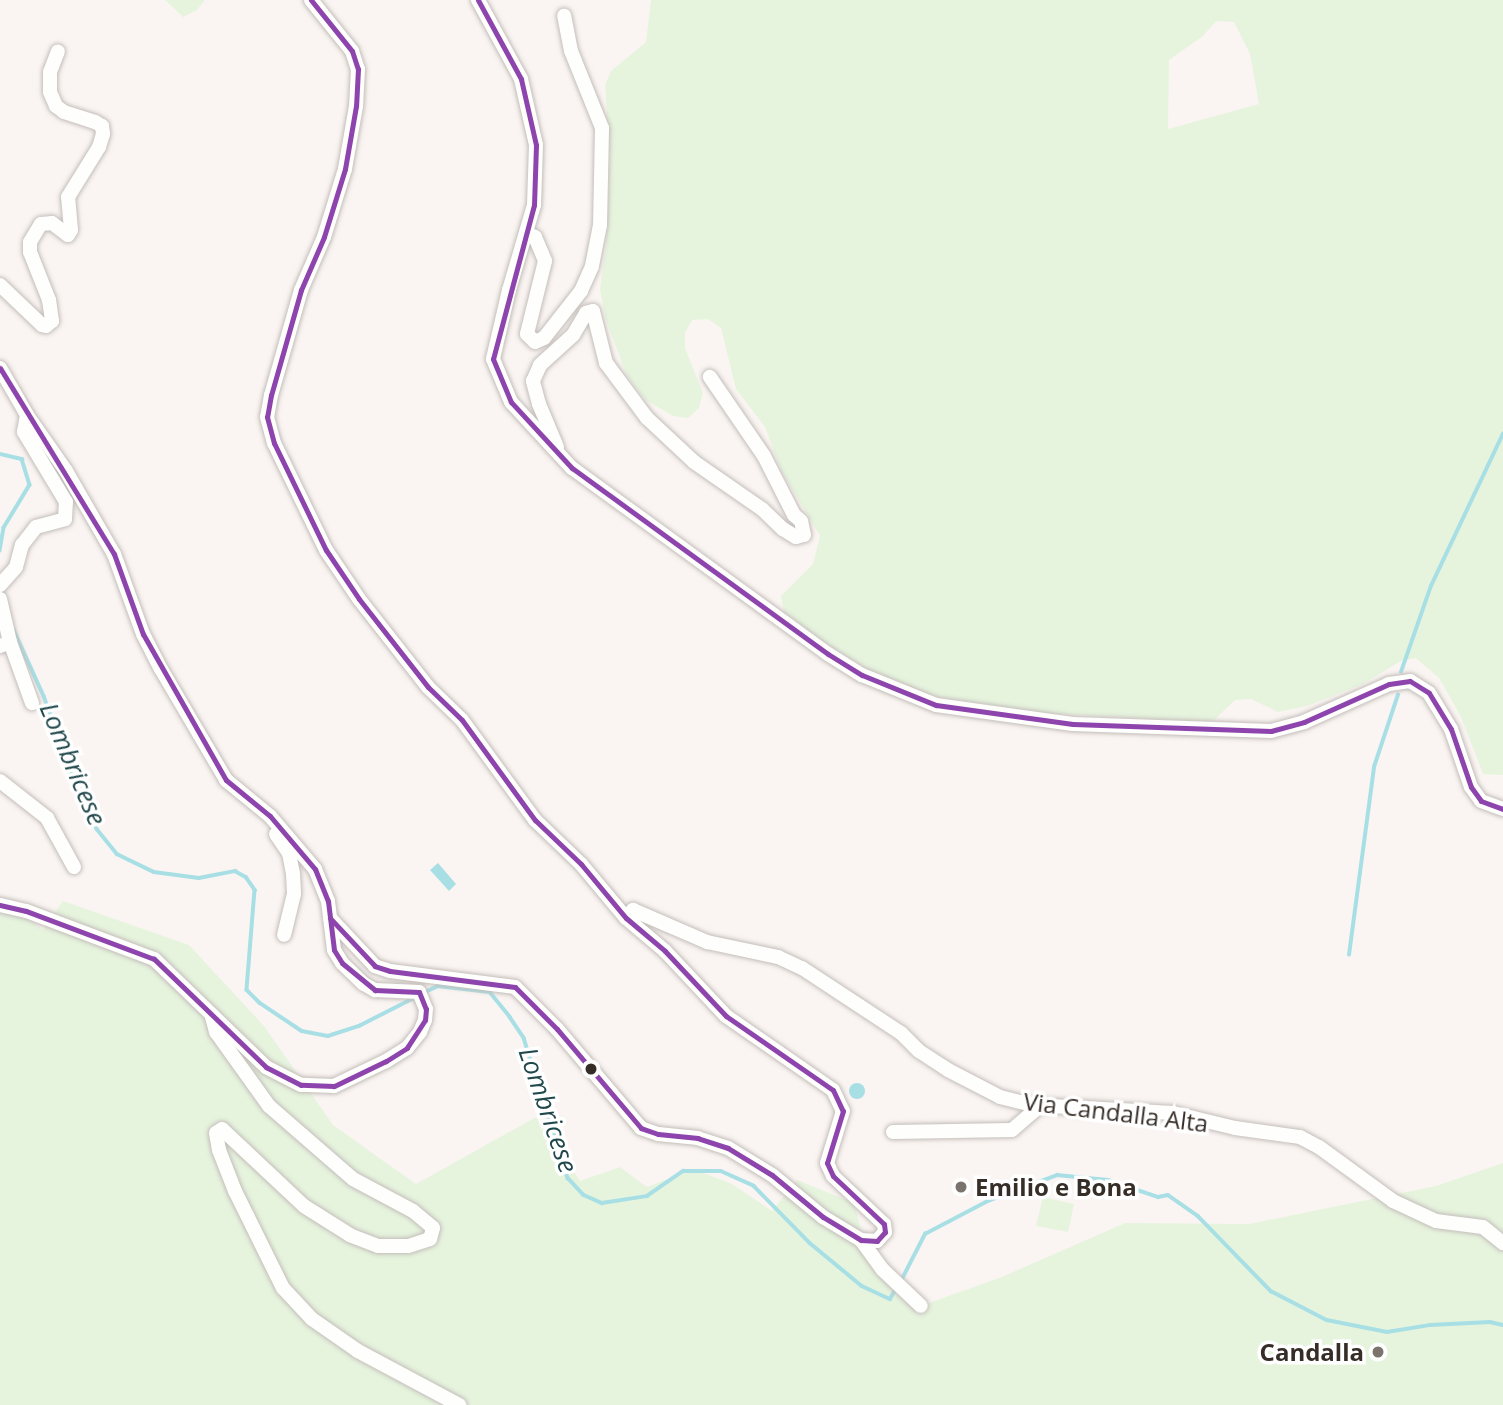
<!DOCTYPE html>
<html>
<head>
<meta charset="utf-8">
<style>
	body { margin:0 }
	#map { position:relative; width:1503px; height:1405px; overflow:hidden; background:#faf5f2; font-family:"Open Sans",sans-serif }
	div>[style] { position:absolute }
	.green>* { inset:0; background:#e6f4de }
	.water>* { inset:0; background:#a8dfe5 }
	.round { border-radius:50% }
	.stream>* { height:3.5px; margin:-1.75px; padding:0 1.75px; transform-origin:1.75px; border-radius:1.75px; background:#a8dfe5 }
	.roads { filter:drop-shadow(0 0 2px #c4beba) drop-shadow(0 0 2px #c4beba) }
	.minor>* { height:14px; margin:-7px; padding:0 7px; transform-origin:7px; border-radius:7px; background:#fefefd }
	.bus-1>* { height:5px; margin:-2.5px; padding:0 2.5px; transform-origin:2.5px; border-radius:2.5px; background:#8e44ad }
	.dots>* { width:19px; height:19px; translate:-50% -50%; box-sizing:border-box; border:4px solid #fff; border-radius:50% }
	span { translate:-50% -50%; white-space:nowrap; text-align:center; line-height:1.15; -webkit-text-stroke:7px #fff; paint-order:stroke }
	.street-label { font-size:24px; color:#362d27 }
	.poi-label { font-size:24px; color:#362d27; font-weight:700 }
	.left { translate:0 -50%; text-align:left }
	.right { translate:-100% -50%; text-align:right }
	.water-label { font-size:26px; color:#20474b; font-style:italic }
</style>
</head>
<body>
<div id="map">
	<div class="green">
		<i style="clip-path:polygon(165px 0,205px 0,197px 10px,183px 17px)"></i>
		<i style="clip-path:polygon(evenodd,651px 0,1503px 0,1503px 775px,1483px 774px,1461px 717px,1439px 678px,1416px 658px,1401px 661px,1363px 684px,1307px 706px,1278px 712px,1251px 699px,1235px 700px,1212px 722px,1044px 713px,934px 696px,874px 673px,824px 642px,784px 612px,781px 596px,813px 564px,820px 536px,781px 470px,765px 427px,736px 389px,721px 328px,708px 319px,692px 320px,685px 333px,685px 348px,703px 393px,699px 408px,688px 418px,673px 416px,646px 400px,627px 376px,606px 320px,600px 289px,606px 248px,610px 154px,605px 85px,611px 71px,646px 42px,651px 0,1216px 21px,1234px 22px,1250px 54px,1259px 104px,1168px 129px,1169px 60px,1203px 36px,1216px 21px)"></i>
		<i style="clip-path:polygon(63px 901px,189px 945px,264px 1026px,333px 1125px,416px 1184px,536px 1117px,580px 1181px,620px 1167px,647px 1187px,693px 1169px,732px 1184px,772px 1211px,797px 1180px,854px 1203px,868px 1257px,926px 1304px,1002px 1277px,1125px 1223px,1249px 1224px,1436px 1186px,1503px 1163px,1503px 1405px,0 1405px,0 913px,17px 910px,43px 930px)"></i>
		<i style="clip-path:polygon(1043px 1197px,1074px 1204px,1068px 1232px,1036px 1226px)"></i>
	</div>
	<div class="water">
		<i style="clip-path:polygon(438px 863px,456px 884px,449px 891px,430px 870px)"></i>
		<i class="round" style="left:849px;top:1083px;width:16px;height:16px"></i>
	</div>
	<div class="stream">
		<i style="left:0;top:454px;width:23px;rotate:13deg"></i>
		<i style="left:22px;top:459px;width:27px;rotate:73deg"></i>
		<i style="left:30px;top:485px;width:50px;rotate:121.2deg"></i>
		<i style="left:4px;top:528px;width:23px;rotate:100deg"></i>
		<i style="left:14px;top:630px;width:72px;rotate:65.6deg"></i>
		<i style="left:44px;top:696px;width:96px;rotate:70.4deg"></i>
		<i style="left:76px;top:786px;width:48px;rotate:64deg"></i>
		<i style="left:97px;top:829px;width:32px;rotate:51deg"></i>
		<i style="left:117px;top:854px;width:41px;rotate:25.9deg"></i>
		<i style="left:154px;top:872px;width:45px;rotate:7.6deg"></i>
		<i style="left:199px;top:878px;width:37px;rotate:-11deg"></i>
		<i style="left:235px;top:871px;width:13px;rotate:29deg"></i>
		<i style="left:246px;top:877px;width:16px;rotate:55deg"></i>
		<i style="left:255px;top:890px;width:100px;rotate:94.6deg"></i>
		<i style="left:247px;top:990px;width:18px;rotate:45deg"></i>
		<i style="left:260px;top:1003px;width:50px;rotate:33.7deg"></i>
		<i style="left:302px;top:1031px;width:26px;rotate:11deg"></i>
		<i style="left:328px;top:1036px;width:33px;rotate:-18deg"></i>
		<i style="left:359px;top:1026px;width:64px;rotate:-27deg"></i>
		<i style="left:1401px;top:672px;width:91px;rotate:-70.8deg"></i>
		<i style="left:1431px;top:586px;width:168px;rotate:-64.7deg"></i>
		<i style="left:1349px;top:955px;width:190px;rotate:-82.4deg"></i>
		<i style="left:1374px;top:767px;width:76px;rotate:-71.6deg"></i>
		<i style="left:423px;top:993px;width:17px;rotate:-25deg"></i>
		<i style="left:438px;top:986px;width:52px;rotate:6.6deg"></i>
		<i style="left:490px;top:992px;width:32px;rotate:51deg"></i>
		<i style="left:510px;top:1017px;width:25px;rotate:56deg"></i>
		<i style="left:524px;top:1038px;width:147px;rotate:72.6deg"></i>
		<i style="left:568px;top:1178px;width:23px;rotate:47deg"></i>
		<i style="left:584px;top:1195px;width:20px;rotate:24deg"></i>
		<i style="left:602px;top:1203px;width:46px;rotate:-8.8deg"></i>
		<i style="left:647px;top:1196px;width:44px;rotate:-34.8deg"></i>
		<i style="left:683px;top:1171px;width:38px"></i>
		<i style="left:721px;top:1171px;width:36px;rotate:24deg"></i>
		<i style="left:754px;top:1186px;width:80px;rotate:45.5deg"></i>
		<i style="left:810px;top:1243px;width:67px;rotate:39.6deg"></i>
		<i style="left:862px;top:1286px;width:31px;rotate:25deg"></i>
		<i style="left:890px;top:1299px;width:14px;rotate:-60deg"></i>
		<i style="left:901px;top:1281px;width:53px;rotate:-62.9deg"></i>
		<i style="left:925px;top:1234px;width:71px;rotate:-27.6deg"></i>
		<i style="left:988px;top:1201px;width:74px;rotate:-20.6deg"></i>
		<i style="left:1057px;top:1175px;width:51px;rotate:5.6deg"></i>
		<i style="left:1108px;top:1180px;width:53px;rotate:18.8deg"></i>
		<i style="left:1158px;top:1197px;width:10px;rotate:-11deg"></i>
		<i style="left:1168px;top:1195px;width:37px;rotate:35deg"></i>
		<i style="left:1198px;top:1216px;width:105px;rotate:45.8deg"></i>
		<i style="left:1271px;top:1291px;width:63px;rotate:27.4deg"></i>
		<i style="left:1327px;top:1320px;width:61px;rotate:11.3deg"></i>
		<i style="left:1387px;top:1332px;width:44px;rotate:-9.2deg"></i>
		<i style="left:1430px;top:1325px;width:60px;rotate:-2.9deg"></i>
		<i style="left:1490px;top:1322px;width:13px;rotate:13deg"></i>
	</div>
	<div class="roads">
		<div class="minor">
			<i style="left:311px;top:0;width:65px;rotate:51.2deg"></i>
			<i style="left:352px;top:51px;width:19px;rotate:72deg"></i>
			<i style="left:358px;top:69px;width:37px;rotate:93deg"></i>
			<i style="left:356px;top:106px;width:64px;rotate:99.9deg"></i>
			<i style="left:345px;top:169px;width:71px;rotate:107.2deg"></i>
			<i style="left:324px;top:237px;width:58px;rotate:113.5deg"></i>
			<i style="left:301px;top:290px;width:109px;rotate:105.9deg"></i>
			<i style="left:271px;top:395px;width:22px;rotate:100deg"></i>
			<i style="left:267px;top:417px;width:27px;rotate:75deg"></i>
			<i style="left:274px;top:443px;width:119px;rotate:64.1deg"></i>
			<i style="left:326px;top:550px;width:59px;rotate:56deg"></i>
			<i style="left:359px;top:599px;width:112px;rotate:51.9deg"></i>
			<i style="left:428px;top:687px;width:47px;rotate:44.1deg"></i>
			<i style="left:462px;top:720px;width:124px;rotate:53.9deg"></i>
			<i style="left:535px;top:820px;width:64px;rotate:43.7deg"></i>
			<i style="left:581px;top:864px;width:70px;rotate:50.2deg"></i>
			<i style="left:626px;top:918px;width:51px;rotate:40.2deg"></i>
			<i style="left:665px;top:951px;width:89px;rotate:46.8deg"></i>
			<i style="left:726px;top:1016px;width:130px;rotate:34.7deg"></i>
			<i style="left:833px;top:1090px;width:23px;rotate:65deg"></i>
			<i style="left:843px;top:1111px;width:54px;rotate:107.1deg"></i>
			<i style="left:827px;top:1163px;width:14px;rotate:65deg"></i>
			<i style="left:833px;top:1176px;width:70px;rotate:43.3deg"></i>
			<i style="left:884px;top:1224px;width:8px;rotate:83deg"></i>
			<i style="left:885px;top:1232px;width:12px;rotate:132deg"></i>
			<i style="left:877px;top:1241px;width:16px;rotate:-176deg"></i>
			<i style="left:861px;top:1240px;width:44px;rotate:-148.8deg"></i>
			<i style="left:823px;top:1217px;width:66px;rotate:-140.5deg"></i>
			<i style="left:772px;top:1175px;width:52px;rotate:-148.5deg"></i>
			<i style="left:728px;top:1148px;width:32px;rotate:-162deg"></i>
			<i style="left:698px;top:1138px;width:40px;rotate:-174.3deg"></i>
			<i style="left:658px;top:1134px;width:18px;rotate:-161deg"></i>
			<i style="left:641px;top:1128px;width:130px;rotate:-130.3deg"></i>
			<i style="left:557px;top:1029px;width:59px;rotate:-135deg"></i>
			<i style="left:515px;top:987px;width:126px;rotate:-172.7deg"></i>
			<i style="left:390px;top:971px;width:16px;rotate:-162deg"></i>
			<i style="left:375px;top:966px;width:66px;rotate:-133.2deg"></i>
			<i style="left:478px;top:0;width:90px;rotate:61.4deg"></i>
			<i style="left:521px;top:79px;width:68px;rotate:77.2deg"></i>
			<i style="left:536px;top:145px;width:60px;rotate:91.9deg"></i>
			<i style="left:534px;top:205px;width:89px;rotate:106.4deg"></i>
			<i style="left:509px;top:290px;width:71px;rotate:103.1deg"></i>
			<i style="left:493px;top:359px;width:47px;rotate:67.3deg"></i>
			<i style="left:511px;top:402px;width:90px;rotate:47.3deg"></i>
			<i style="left:572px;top:468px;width:316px;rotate:36deg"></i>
			<i style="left:828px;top:654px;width:40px;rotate:32deg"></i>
			<i style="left:862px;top:675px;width:80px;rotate:22.1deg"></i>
			<i style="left:936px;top:705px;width:138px;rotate:7.9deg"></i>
			<i style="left:1073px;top:724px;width:198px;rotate:2deg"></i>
			<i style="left:1271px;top:731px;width:34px;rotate:-15deg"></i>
			<i style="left:1304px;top:722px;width:93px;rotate:-24.1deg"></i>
			<i style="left:1389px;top:684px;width:21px;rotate:-8deg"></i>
			<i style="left:1410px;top:681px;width:22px;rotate:32deg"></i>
			<i style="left:1429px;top:693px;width:42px;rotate:58.6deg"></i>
			<i style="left:1451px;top:729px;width:61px;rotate:71deg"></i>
			<i style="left:1471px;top:787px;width:17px;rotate:54deg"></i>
			<i style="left:1481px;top:801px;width:23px;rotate:20deg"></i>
			<i style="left:526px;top:233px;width:10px;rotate:24deg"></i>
			<i style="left:535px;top:237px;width:26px;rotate:67deg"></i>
			<i style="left:545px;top:261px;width:75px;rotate:103.9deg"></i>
			<i style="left:527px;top:334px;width:11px;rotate:45deg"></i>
			<i style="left:535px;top:342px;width:10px;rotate:-24deg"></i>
			<i style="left:544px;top:338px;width:60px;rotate:-51.8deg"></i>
			<i style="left:581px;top:291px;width:27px;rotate:-66deg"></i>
			<i style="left:592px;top:266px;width:42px;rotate:-79deg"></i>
			<i style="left:600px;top:225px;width:97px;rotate:-88.8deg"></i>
			<i style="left:602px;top:128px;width:83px;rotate:-111.9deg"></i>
			<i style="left:571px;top:51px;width:36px;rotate:-101deg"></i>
			<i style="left:0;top:285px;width:58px;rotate:43.6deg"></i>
			<i style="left:42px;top:325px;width:4px;rotate:14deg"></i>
			<i style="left:46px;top:326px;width:8px;rotate:-40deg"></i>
			<i style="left:52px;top:321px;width:21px;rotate:-98deg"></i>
			<i style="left:49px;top:300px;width:52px;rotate:-111.6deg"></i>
			<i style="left:30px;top:252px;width:10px;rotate:-90deg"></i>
			<i style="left:30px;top:242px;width:21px;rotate:-59deg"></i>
			<i style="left:41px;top:224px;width:11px;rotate:-5deg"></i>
			<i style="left:52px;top:223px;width:20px;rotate:37deg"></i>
			<i style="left:68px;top:235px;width:6px;rotate:-59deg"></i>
			<i style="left:71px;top:230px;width:33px;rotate:-95deg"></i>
			<i style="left:68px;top:197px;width:59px;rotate:-58.2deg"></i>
			<i style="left:99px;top:147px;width:14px;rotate:-73deg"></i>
			<i style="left:103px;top:134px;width:8px;rotate:-97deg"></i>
			<i style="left:102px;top:126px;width:8px;rotate:-150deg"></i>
			<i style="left:95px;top:122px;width:33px;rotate:-162deg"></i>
			<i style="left:64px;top:112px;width:10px;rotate:-143deg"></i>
			<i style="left:56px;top:106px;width:15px;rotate:-113deg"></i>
			<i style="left:50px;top:92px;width:20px;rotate:-90deg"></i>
			<i style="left:50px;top:72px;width:22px;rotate:-69deg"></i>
			<i style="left:0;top:368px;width:54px;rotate:60.1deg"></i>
			<i style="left:27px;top:415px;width:68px;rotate:55.1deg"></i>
			<i style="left:66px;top:471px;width:96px;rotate:60deg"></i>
			<i style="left:114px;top:554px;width:85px;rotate:70.1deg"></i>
			<i style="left:143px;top:634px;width:39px;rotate:63deg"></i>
			<i style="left:161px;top:669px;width:129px;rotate:59.6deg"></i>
			<i style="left:226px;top:780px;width:57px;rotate:39.3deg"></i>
			<i style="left:270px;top:816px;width:70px;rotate:49.7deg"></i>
			<i style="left:315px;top:869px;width:35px;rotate:68deg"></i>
			<i style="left:328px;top:901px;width:49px;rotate:83deg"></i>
			<i style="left:334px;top:950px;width:15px;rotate:58deg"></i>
			<i style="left:342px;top:963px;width:30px;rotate:44deg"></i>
			<i style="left:364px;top:984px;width:13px;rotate:29deg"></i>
			<i style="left:375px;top:990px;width:44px;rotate:2.6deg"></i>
			<i style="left:419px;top:992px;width:18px;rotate:68deg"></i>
			<i style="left:426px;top:1009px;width:11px;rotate:95deg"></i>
			<i style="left:425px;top:1020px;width:13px;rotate:113deg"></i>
			<i style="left:420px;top:1032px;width:21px;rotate:129deg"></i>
			<i style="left:407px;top:1048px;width:25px;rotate:148deg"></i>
			<i style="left:386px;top:1061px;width:58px;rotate:154.3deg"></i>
			<i style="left:334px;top:1086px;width:33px;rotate:-178deg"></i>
			<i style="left:301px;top:1085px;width:39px;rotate:-153deg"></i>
			<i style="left:266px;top:1067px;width:156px;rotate:-136deg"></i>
			<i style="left:154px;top:959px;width:137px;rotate:-159.4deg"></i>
			<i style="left:26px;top:911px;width:27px;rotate:-167deg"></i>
			<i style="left:557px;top:447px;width:47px;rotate:-112.7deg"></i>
			<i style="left:539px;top:404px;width:24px;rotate:-105deg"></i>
			<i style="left:533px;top:381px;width:17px;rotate:-66deg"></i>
			<i style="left:540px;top:365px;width:45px;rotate:-42.3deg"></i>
			<i style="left:573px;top:335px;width:26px;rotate:-59deg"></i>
			<i style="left:586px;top:313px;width:7px;rotate:-16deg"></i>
			<i style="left:593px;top:311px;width:54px;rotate:76deg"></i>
			<i style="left:606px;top:363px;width:69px;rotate:53.3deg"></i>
			<i style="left:647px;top:418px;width:64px;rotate:43.1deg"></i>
			<i style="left:694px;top:462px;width:83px;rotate:34.7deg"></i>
			<i style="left:762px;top:509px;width:29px;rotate:44deg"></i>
			<i style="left:783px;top:529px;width:15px;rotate:32deg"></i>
			<i style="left:796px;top:537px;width:8px;rotate:-14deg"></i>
			<i style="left:804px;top:535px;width:14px;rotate:-102deg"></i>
			<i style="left:801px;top:521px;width:9px;rotate:-139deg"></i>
			<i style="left:794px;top:515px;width:66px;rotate:-117deg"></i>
			<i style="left:764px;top:456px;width:96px;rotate:-124.4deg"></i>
			<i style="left:0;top:585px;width:24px;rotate:-48deg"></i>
			<i style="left:16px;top:567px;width:23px;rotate:-75deg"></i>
			<i style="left:22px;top:545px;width:23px;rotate:-52deg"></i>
			<i style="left:36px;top:527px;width:30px;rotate:-15deg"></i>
			<i style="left:65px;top:519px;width:17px;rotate:-87deg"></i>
			<i style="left:66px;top:502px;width:82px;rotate:-121deg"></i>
			<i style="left:24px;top:432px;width:17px;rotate:-80deg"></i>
			<i style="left:0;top:599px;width:44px;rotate:76.9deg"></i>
			<i style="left:10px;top:642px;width:11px;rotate:158deg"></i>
			<i style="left:10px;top:642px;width:65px;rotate:70.2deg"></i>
			<i style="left:0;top:781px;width:60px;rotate:38.2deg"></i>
			<i style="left:47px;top:818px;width:56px;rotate:61.1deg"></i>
			<i style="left:276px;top:834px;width:23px;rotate:56deg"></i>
			<i style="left:289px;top:853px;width:21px;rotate:79deg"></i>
			<i style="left:293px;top:874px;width:20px;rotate:87deg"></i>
			<i style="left:294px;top:894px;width:42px;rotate:103.7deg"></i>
			<i style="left:626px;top:918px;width:11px;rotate:-49deg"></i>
			<i style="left:633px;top:910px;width:81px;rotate:23.4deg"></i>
			<i style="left:707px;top:942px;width:73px;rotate:11.9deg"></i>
			<i style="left:778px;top:957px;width:26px;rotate:25deg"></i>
			<i style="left:802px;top:968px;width:118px;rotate:33.3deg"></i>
			<i style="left:901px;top:1033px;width:25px;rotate:45deg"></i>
			<i style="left:919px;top:1051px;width:35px;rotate:33deg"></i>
			<i style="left:948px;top:1070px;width:59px;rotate:27.4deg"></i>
			<i style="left:1000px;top:1097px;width:34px;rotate:14deg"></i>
			<i style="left:1033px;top:1105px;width:140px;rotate:3.3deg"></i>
			<i style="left:1173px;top:1113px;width:64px;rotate:13.6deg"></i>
			<i style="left:1235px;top:1128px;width:66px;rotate:7.9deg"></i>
			<i style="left:1300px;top:1137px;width:21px;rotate:28deg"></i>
			<i style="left:1319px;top:1147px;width:92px;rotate:36.1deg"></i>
			<i style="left:1393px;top:1201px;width:47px;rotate:24.9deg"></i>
			<i style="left:1436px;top:1221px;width:47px;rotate:7.3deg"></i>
			<i style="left:1483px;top:1227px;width:26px;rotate:39deg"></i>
			<i style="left:212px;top:1017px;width:16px;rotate:75deg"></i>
			<i style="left:216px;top:1032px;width:91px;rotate:54.4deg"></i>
			<i style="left:269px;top:1106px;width:111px;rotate:41deg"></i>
			<i style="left:353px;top:1179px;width:68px;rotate:28.1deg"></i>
			<i style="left:413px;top:1211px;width:26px;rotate:40deg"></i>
			<i style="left:433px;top:1228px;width:11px;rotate:105deg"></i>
			<i style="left:430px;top:1239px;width:23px;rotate:162deg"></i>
			<i style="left:408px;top:1246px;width:30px;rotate:180deg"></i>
			<i style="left:378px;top:1246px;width:30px;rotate:-159deg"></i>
			<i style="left:350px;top:1235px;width:54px;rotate:-147.8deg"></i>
			<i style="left:304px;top:1206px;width:112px;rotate:-136.8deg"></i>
			<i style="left:222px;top:1129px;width:7px;rotate:146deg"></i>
			<i style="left:216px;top:1133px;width:17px;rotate:80deg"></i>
			<i style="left:219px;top:1150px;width:44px;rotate:68.7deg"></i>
			<i style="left:235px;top:1191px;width:108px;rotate:63.7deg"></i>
			<i style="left:283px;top:1288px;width:42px;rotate:46.9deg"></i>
			<i style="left:312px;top:1319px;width:56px;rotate:34.8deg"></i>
			<i style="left:358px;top:1351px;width:115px;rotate:28.1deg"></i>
			<i style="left:893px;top:1132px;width:119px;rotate:-1deg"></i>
			<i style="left:1012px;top:1130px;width:29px;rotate:-41deg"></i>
			<i style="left:1034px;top:1111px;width:6px;rotate:-99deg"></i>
			<i style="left:861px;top:1240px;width:37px;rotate:54deg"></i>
			<i style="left:883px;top:1270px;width:52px;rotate:43.5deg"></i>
		</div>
	</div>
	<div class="bus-1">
		<i style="left:311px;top:0;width:65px;rotate:51.2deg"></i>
		<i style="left:352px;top:51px;width:19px;rotate:72deg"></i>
		<i style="left:358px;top:69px;width:37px;rotate:93deg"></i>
		<i style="left:356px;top:106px;width:64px;rotate:99.9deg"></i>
		<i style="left:345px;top:169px;width:71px;rotate:107.2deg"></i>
		<i style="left:324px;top:237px;width:58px;rotate:113.5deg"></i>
		<i style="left:301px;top:290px;width:109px;rotate:105.9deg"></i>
		<i style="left:271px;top:395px;width:22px;rotate:100deg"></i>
		<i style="left:267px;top:417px;width:27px;rotate:75deg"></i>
		<i style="left:274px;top:443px;width:119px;rotate:64.1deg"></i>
		<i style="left:326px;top:550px;width:59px;rotate:56deg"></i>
		<i style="left:359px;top:599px;width:112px;rotate:51.9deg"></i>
		<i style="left:428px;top:687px;width:47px;rotate:44.1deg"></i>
		<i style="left:462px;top:720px;width:124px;rotate:53.9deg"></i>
		<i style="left:535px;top:820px;width:64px;rotate:43.7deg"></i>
		<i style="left:581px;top:864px;width:70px;rotate:50.2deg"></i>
		<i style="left:626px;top:918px;width:51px;rotate:40.2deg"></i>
		<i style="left:665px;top:951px;width:89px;rotate:46.8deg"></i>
		<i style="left:726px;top:1016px;width:130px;rotate:34.7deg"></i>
		<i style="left:833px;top:1090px;width:23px;rotate:65deg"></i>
		<i style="left:843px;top:1111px;width:54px;rotate:107.1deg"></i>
		<i style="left:827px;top:1163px;width:14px;rotate:65deg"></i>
		<i style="left:833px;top:1176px;width:70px;rotate:43.3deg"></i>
		<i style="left:884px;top:1224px;width:8px;rotate:83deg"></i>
		<i style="left:885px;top:1232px;width:12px;rotate:132deg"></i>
		<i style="left:877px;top:1241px;width:16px;rotate:-176deg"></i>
		<i style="left:861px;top:1240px;width:44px;rotate:-148.8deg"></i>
		<i style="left:823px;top:1217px;width:66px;rotate:-140.5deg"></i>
		<i style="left:772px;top:1175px;width:52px;rotate:-148.5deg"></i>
		<i style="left:728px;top:1148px;width:32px;rotate:-162deg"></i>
		<i style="left:698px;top:1138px;width:40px;rotate:-174.3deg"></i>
		<i style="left:658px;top:1134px;width:18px;rotate:-161deg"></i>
		<i style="left:641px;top:1128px;width:130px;rotate:-130.3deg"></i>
		<i style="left:557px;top:1029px;width:59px;rotate:-135deg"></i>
		<i style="left:515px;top:987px;width:126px;rotate:-172.7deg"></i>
		<i style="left:390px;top:971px;width:16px;rotate:-162deg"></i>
		<i style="left:375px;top:966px;width:66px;rotate:-133.2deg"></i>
		<i style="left:478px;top:0;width:90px;rotate:61.4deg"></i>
		<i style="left:521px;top:79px;width:68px;rotate:77.2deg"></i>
		<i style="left:536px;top:145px;width:60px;rotate:91.9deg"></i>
		<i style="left:534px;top:205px;width:159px;rotate:104.9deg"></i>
		<i style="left:493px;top:359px;width:47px;rotate:67.3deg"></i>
		<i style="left:511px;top:402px;width:90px;rotate:47.3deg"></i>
		<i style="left:572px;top:468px;width:316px;rotate:36deg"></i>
		<i style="left:828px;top:654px;width:40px;rotate:32deg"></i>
		<i style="left:862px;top:675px;width:80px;rotate:22.1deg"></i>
		<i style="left:936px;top:705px;width:138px;rotate:7.9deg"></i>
		<i style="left:1073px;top:724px;width:198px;rotate:2deg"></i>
		<i style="left:1271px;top:731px;width:34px;rotate:-15deg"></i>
		<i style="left:1304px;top:722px;width:93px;rotate:-24.1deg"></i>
		<i style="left:1389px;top:684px;width:21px;rotate:-8deg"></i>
		<i style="left:1410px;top:681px;width:22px;rotate:32deg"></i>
		<i style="left:1429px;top:693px;width:42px;rotate:58.6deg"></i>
		<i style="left:1451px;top:729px;width:61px;rotate:71deg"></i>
		<i style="left:1471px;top:787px;width:17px;rotate:54deg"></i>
		<i style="left:1481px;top:801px;width:23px;rotate:20deg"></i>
		<i style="left:0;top:368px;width:218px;rotate:58.5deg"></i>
		<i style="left:114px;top:554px;width:85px;rotate:70.1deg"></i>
		<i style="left:143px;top:634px;width:168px;rotate:60.4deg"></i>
		<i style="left:226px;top:780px;width:57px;rotate:39.3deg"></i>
		<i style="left:270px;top:816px;width:70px;rotate:49.7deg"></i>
		<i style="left:315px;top:869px;width:35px;rotate:68deg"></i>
		<i style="left:328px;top:901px;width:49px;rotate:83deg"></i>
		<i style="left:334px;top:950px;width:15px;rotate:58deg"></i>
		<i style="left:342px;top:963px;width:43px;rotate:39.3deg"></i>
		<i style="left:375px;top:990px;width:44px;rotate:2.6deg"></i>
		<i style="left:419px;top:992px;width:18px;rotate:68deg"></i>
		<i style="left:426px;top:1009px;width:11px;rotate:95deg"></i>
		<i style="left:425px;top:1020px;width:33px;rotate:123deg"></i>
		<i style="left:407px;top:1048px;width:25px;rotate:148deg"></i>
		<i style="left:386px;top:1061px;width:58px;rotate:154.3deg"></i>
		<i style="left:334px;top:1086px;width:33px;rotate:-178deg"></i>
		<i style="left:301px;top:1085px;width:39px;rotate:-153deg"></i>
		<i style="left:266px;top:1067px;width:156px;rotate:-136deg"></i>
		<i style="left:154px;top:959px;width:137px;rotate:-159.4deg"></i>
		<i style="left:26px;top:911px;width:27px;rotate:-167deg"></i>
	</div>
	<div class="dots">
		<i style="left:591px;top:1069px;background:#362d27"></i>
		<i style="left:961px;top:1187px;background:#7b736e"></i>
		<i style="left:1378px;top:1352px;background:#7b736e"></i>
	</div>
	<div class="street-label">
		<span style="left:1116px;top:1112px;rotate:7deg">Via Candalla Alta</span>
	</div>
	<div class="poi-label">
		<span class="left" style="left:975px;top:1187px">Emilio e Bona</span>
		<span class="right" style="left:1364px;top:1352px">Candalla</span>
	</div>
	<div class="water-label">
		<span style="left:73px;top:764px;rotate:67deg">Lombricese</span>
		<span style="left:548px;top:1110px;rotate:71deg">Lombricese</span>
	</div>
</div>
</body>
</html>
